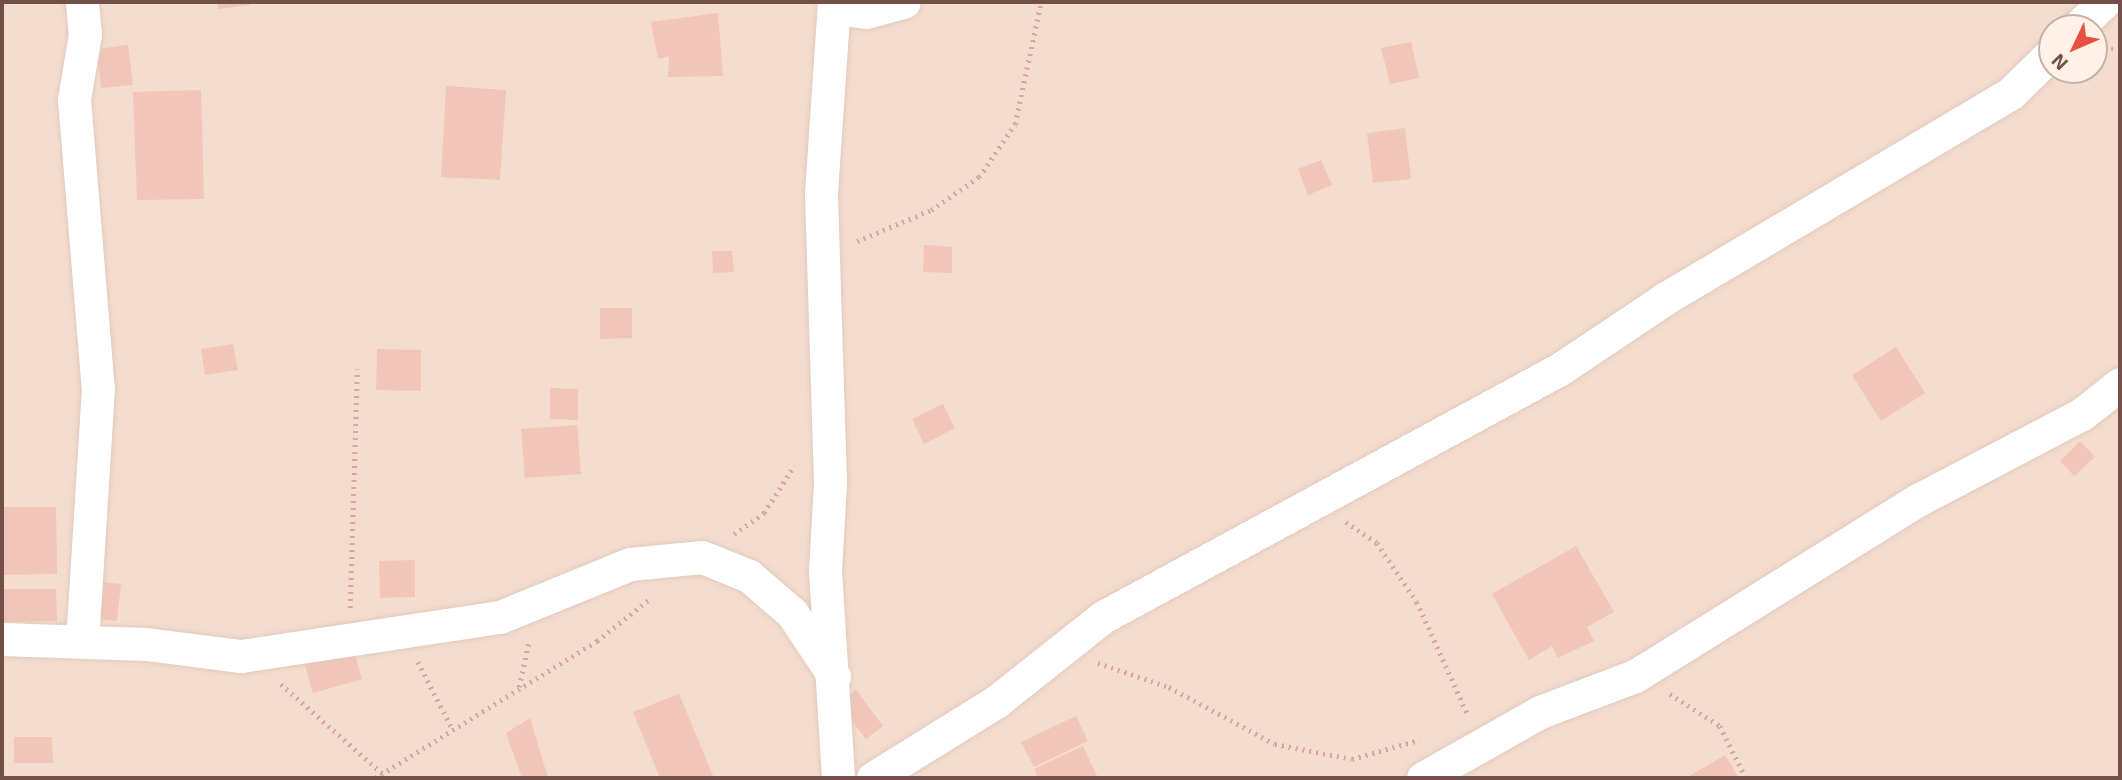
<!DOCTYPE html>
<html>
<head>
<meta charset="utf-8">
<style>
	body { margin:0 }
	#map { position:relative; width:2122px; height:780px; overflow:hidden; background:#fceddf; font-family:"Exo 2",sans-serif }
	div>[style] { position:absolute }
	.residential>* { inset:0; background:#f4ddce }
	.building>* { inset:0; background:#f1c5b7 }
	.path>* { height:4.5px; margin-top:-2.25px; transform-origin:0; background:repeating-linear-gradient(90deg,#d6a99a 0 2px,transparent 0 7px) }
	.roads { filter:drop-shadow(0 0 2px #e2c9be) drop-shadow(0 0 2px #e2c9be) }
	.minor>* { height:33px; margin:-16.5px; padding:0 16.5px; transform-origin:16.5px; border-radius:16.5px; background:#fff }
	span { translate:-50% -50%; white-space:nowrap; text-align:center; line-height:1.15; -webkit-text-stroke:5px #fff1e5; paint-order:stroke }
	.frame { position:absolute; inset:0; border:4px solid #725047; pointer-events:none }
	.north { position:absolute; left:2038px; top:14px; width:70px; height:70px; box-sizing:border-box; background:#fff1e5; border:2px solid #c7b1a6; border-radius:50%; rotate:226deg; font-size:19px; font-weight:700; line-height:28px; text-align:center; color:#725047 }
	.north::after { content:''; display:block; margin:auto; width:24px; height:32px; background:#e84f43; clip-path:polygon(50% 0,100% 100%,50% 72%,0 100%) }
</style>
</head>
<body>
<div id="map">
	<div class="residential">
		<i style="clip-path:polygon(evenodd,2px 2px,2120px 2px,2120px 778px,2px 778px,2px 2px,2052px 28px,2094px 28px,2094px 70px,2052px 70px,2052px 28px)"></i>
	</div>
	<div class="building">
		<i style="clip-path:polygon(218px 2px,250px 2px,250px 5px,218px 9px)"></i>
		<i style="clip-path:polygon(718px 13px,723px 76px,668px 77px,669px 56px,658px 59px,651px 22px)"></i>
		<i style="clip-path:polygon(1411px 42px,1419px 78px,1390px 84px,1381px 48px)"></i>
		<i style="clip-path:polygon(128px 45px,133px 85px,101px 88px,97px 49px)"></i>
		<i style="clip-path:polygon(446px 86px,506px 90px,500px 180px,441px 177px)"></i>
		<i style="clip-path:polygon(201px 90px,204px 199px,137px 200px,133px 92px)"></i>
		<i style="clip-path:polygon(1405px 128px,1411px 179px,1373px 183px,1367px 133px)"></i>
		<i style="clip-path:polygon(1321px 160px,1332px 185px,1308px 195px,1298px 169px)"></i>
		<i style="clip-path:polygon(924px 245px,952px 247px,952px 273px,923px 272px)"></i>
		<i style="clip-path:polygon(712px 251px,732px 251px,734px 272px,713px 273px)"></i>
		<i style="clip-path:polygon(600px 308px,632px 308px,632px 338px,600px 339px)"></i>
		<i style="clip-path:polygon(233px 344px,238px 370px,205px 375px,201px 349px)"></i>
		<i style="clip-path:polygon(1896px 347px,1925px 393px,1881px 421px,1852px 375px)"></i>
		<i style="clip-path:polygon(377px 349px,421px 350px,421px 391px,376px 390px)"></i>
		<i style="clip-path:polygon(550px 388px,578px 389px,578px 420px,550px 419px)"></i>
		<i style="clip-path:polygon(943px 404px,955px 428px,924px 444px,912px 419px)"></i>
		<i style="clip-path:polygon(577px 425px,581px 474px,525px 478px,521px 429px)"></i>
		<i style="clip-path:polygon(2080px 441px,2095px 457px,2074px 476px,2060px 461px)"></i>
		<i style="clip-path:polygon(2px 507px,56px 507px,57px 574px,2px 575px)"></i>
		<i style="clip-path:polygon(1576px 546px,1614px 612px,1587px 627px,1594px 641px,1558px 658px,1552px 646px,1529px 660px,1492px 594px)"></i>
		<i style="clip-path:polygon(415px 560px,415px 597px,380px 598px,379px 561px)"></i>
		<i style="clip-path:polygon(99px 582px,121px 584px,117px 621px,95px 619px)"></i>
		<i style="clip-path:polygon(2px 589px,56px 589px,57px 621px,2px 622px)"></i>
		<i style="clip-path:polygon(352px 645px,362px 679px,313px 693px,303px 658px)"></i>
		<i style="clip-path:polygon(856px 690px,883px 726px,866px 739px,838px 703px)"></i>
		<i style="clip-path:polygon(679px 694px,714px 778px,660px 778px,633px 712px)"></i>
		<i style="clip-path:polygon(1076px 716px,1088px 741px,1034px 767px,1021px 742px)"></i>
		<i style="clip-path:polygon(530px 718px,548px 778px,522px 778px,506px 733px)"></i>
		<i style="clip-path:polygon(14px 737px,52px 737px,53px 763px,14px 763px)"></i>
		<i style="clip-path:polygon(1083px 746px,1098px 778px,1038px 778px,1034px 769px)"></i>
		<i style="clip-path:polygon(1725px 755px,1739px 778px,1686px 778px)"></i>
	</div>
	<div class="path">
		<i style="left:2104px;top:49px;width:16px"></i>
		<i style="left:857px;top:241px;width:80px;rotate:-22.7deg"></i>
		<i style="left:931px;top:210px;width:58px;rotate:-34.5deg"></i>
		<i style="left:979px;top:177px;width:64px;rotate:-55.8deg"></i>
		<i style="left:1015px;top:124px;width:125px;rotate:-78deg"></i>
		<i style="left:1346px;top:522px;width:37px;rotate:34deg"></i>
		<i style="left:1377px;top:543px;width:71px;rotate:55.9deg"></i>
		<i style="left:1417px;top:602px;width:124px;rotate:65.7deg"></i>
		<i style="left:734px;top:534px;width:37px;rotate:-35deg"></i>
		<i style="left:764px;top:513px;width:56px;rotate:-57.4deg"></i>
		<i style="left:350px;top:608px;width:239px;rotate:-88.3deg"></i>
		<i style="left:418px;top:662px;width:76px;rotate:62.8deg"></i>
		<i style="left:1098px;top:663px;width:75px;rotate:18.7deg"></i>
		<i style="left:1169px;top:687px;width:120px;rotate:28.3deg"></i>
		<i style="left:1275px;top:744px;width:78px;rotate:11deg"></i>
		<i style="left:1352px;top:759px;width:70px;rotate:-15.8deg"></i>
		<i style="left:281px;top:684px;width:136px;rotate:41.4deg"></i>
		<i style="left:519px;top:687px;width:47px;rotate:-77.7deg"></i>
		<i style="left:1670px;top:694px;width:59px;rotate:32.6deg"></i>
		<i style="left:1720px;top:726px;width:58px;rotate:63.4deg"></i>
		<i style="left:375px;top:778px;width:261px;rotate:-31.7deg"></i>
		<i style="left:597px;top:641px;width:70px;rotate:-38.7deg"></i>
	</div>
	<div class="roads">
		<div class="minor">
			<i style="left:82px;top:2px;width:32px;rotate:85deg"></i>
			<i style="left:85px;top:34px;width:66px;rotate:99.6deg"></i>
			<i style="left:74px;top:99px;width:290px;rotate:85.3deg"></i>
			<i style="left:98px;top:388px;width:254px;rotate:93.6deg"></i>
			<i style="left:834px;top:2px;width:193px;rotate:93.9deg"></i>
			<i style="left:821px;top:195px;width:289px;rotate:88.2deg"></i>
			<i style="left:830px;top:484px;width:86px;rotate:93.3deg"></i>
			<i style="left:825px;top:570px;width:208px;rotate:86.4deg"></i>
			<i style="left:834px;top:8px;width:32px;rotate:7deg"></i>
			<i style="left:866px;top:12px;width:39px;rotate:-15deg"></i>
			<i style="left:2077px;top:28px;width:37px;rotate:-44deg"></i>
			<i style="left:2px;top:639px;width:144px;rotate:2deg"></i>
			<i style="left:146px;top:644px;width:96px;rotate:7.2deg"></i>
			<i style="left:241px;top:656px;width:262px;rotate:-8.6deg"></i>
			<i style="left:500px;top:617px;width:140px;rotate:-22.2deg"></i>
			<i style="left:630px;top:564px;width:72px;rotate:-5.6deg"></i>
			<i style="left:702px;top:557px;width:51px;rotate:22deg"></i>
			<i style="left:749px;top:576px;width:57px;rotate:40.7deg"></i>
			<i style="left:792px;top:613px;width:76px;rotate:56.3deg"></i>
			<i style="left:873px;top:778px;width:146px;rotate:-31.8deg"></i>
			<i style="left:997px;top:701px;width:135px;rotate:-38.4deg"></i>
			<i style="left:1103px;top:617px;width:520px;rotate:-28.49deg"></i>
			<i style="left:1560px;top:369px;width:128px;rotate:-33.8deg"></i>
			<i style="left:1666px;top:298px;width:401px;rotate:-30.7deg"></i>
			<i style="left:2011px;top:93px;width:57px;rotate:-44.3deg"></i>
			<i style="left:1423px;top:778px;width:134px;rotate:-29.4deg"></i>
			<i style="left:1540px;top:712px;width:102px;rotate:-20.8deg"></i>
			<i style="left:1635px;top:676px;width:333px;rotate:-31.9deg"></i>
			<i style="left:1918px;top:500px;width:185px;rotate:-27.7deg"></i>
			<i style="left:2082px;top:414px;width:48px;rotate:-38.3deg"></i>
		</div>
	</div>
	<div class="frame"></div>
	<div class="north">N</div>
</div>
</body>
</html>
